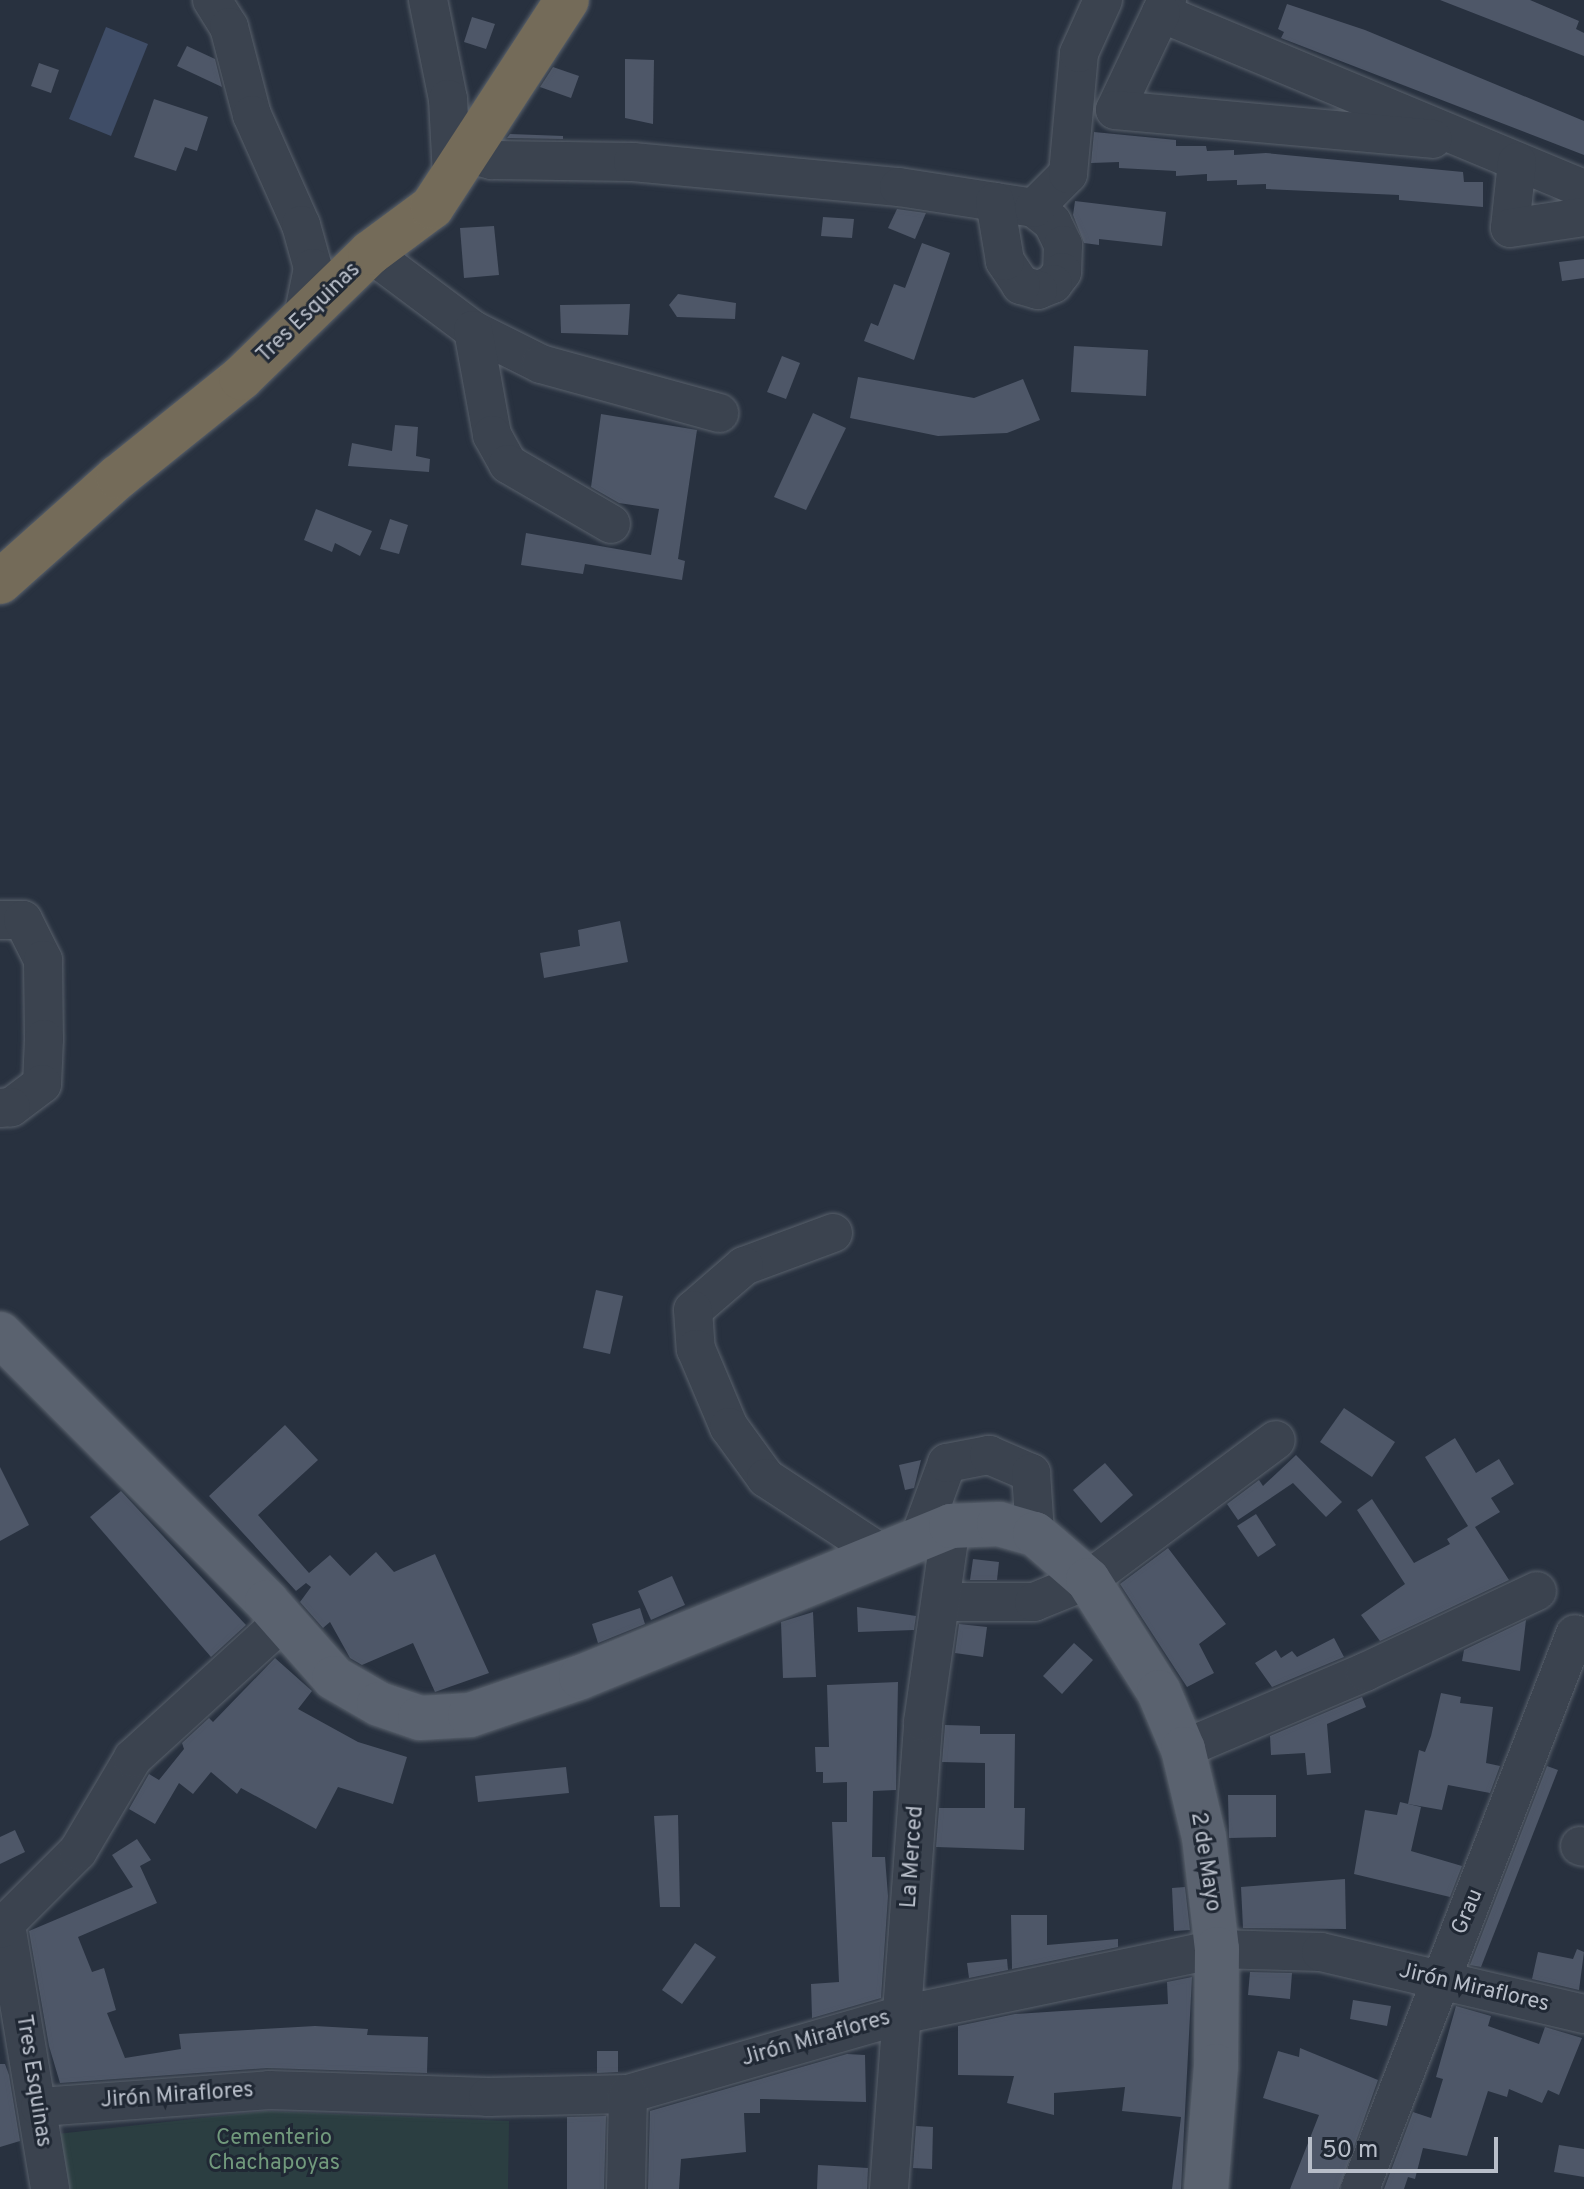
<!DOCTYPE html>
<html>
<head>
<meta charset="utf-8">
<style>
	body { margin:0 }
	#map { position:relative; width:1584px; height:2189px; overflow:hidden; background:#28313f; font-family:Overpass,sans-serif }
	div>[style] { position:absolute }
	.green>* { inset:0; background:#2b3e41 }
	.water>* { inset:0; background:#3f4d67 }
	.building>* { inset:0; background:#4e5768 }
	.roads { filter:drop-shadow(0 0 2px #59616c) drop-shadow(0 0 2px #59616c) }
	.minor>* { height:38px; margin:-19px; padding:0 19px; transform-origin:19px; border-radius:19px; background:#3b434f }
	.major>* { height:44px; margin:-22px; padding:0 22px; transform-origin:22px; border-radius:22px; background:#5a626f }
	.highway>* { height:44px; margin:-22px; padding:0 22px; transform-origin:22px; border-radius:22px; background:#746b59 }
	span { translate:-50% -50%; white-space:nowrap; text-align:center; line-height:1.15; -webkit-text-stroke:6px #202834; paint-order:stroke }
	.street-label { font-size:22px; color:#b8bec9 }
	.park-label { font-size:22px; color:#71997c }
	.scale { position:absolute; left:1308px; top:2137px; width:190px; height:36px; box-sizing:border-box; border:4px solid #b8bec9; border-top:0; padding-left:10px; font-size:24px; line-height:28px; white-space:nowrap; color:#b8bec9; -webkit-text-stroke:6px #202834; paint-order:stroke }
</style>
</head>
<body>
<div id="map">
	<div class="green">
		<i style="clip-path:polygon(265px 2111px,509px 2121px,508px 2189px,51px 2189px,39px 2136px)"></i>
	</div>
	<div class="water">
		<i style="clip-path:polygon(106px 27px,148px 44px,111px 136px,69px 119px)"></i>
	</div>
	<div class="building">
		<i style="clip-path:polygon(1440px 0,1530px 0,1579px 21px,1576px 29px,1584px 33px,1584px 56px)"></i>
		<i style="clip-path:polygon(1287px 4px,1365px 30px,1584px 121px,1584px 155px,1281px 38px,1284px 32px,1278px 29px)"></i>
		<i style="clip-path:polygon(472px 17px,495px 24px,486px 49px,464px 42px)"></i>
		<i style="clip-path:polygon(187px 46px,215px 59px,222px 87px,177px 66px)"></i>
		<i style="clip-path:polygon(625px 59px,654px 60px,653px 124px,625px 118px)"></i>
		<i style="clip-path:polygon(39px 63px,59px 70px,51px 93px,31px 86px)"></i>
		<i style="clip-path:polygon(553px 67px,579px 76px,571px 98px,540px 87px)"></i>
		<i style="clip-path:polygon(154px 99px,208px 117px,197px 151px,185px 147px,176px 171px,134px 157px)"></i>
		<i style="clip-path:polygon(1094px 132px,1176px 140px,1176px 146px,1206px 146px,1207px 151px,1234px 150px,1234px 155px,1266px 153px,1463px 172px,1464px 182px,1483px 182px,1483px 207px,1399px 200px,1399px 195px,1266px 189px,1266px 184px,1237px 185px,1237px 180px,1207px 181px,1207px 174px,1176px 176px,1176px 171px,1119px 168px,1119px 162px,1091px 163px)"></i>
		<i style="clip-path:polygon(510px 134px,563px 136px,563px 139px,507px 138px)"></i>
		<i style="clip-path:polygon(1075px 201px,1166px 212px,1162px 246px,1099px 239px,1099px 245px,1084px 243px,1073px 215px)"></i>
		<i style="clip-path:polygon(897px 209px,926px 213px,915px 239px,888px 228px)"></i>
		<i style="clip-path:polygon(823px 217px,854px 219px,852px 238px,821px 236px)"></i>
		<i style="clip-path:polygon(494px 226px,499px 275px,464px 278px,460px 228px)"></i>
		<i style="clip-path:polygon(922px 243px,950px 253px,914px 360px,864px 341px,871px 323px,878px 326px,894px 284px,905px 288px)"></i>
		<i style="clip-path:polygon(1584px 259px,1584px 278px,1562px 281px,1559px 262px)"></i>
		<i style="clip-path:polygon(678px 294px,736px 303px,735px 319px,677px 317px,669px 305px)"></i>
		<i style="clip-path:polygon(630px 304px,628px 335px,561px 333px,560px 305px)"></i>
		<i style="clip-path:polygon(1074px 346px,1148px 350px,1146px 396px,1071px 392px)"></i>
		<i style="clip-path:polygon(782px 356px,800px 363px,786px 399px,767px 392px)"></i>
		<i style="clip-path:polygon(858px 377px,974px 398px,1023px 379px,1040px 420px,1007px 433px,938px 436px,850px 418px)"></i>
		<i style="clip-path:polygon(813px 413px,846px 428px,806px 510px,774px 497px)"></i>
		<i style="clip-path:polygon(601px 414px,697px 430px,678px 559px,685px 561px,682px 580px,585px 564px,583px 574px,521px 565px,526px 533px,651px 555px,659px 509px,619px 503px,591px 487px)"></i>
		<i style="clip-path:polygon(395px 425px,418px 427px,416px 456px,430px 459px,429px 472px,348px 466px,352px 443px,392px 451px)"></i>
		<i style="clip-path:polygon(316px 509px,372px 531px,360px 556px,335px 543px,332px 552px,304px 540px)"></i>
		<i style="clip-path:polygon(390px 519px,408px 525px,399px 554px,380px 549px)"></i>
		<i style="clip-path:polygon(620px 921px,628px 962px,544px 978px,540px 953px,580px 946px,578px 930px)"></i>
		<i style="clip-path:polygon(596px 1290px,623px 1296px,610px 1354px,583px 1348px)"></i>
		<i style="clip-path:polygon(1344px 1408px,1395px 1442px,1372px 1477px,1320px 1442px)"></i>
		<i style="clip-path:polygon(285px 1425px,318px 1460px,258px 1515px,309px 1573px,330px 1555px,350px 1576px,376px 1552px,394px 1572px,435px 1554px,489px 1673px,435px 1692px,413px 1643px,362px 1665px,350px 1658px,330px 1622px,323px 1628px,300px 1602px,311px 1587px,306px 1583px,296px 1591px,209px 1496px)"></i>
		<i style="clip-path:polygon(1455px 1438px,1476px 1473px,1499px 1459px,1514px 1484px,1491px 1498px,1500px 1512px,1475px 1527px,1509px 1580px,1380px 1641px,1361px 1615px,1405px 1584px,1357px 1510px,1372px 1499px,1414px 1563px,1450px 1544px,1447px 1539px,1468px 1526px,1425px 1457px)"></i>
		<i style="clip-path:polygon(1296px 1455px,1342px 1502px,1326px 1517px,1293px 1483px,1238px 1520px,1227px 1504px,1259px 1480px,1263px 1486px)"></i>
		<i style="clip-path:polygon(921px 1460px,914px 1488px,905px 1490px,899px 1465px)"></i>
		<i style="clip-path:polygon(1105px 1463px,1133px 1495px,1101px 1523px,1073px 1490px)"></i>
		<i style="clip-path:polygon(0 1467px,29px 1525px,0 1541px)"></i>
		<i style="clip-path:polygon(121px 1491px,246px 1625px,211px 1657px,90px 1517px)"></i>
		<i style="clip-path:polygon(1256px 1514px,1276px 1545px,1258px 1557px,1237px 1526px)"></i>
		<i style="clip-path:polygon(1168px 1548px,1226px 1624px,1199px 1644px,1214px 1673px,1187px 1687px,1120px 1584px)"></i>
		<i style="clip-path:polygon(973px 1559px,999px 1562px,997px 1580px,970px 1580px)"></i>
		<i style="clip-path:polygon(672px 1576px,685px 1605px,651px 1620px,638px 1591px)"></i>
		<i style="clip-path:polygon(857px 1607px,916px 1616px,914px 1630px,858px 1632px)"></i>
		<i style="clip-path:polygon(640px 1608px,645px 1624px,598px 1643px,592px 1624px)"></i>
		<i style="clip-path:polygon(813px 1612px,816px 1677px,783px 1678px,781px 1622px)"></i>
		<i style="clip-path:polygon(1526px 1620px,1520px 1671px,1462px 1661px,1464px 1650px)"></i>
		<i style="clip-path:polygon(959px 1624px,987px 1627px,983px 1657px,955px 1653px)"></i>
		<i style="clip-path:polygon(1334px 1638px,1344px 1657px,1272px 1687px,1255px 1663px,1276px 1650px,1281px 1658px,1292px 1651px,1297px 1657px)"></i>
		<i style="clip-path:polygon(1074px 1643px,1093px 1660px,1062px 1694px,1043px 1676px)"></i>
		<i style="clip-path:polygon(275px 1658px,312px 1691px,298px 1709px,358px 1742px,407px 1757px,393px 1804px,338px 1787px,316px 1829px,241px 1788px,237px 1794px,211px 1772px,193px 1794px,179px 1783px,155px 1824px,129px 1809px,149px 1774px,159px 1780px,184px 1749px,182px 1743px,209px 1718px,213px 1722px)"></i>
		<i style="clip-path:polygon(898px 1682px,896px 1790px,873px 1791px,872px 1857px,885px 1857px,888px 1896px,881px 1998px,812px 2018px,811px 1984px,839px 1982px,832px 1822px,847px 1822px,847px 1782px,823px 1783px,823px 1772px,816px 1772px,815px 1747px,829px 1747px,827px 1685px)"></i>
		<i style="clip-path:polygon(1441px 1693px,1461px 1697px,1460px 1703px,1493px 1707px,1486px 1763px,1500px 1766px,1490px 1793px,1448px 1785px,1442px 1810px,1408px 1804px,1419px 1750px,1425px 1752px,1431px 1736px)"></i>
		<i style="clip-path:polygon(1362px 1697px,1366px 1707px,1327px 1724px,1331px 1773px,1307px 1775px,1305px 1753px,1271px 1755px,1270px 1736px)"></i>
		<i style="clip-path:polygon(945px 1725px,980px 1726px,980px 1734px,1015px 1734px,1014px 1808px,1025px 1808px,1024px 1850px,936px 1847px,939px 1808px,985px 1808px,985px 1763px,942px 1762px)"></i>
		<i style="clip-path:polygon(1547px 1766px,1558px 1770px,1481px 1967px,1470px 1965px)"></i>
		<i style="clip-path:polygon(566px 1767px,569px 1793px,478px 1802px,475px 1776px)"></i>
		<i style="clip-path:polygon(1228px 1795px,1276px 1795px,1276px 1837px,1229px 1838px)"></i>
		<i style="clip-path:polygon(1400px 1802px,1421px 1807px,1411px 1851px,1462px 1866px,1450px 1897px,1354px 1874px,1365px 1810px,1397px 1815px)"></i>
		<i style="clip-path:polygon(678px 1815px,680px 1907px,660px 1907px,654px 1816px)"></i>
		<i style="clip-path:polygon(15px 1830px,25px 1852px,0 1864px,0 1837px)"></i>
		<i style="clip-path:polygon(137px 1839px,151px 1860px,140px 1866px,157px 1903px,78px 1937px,92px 1972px,104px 1968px,116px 2010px,107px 2013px,125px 2058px,181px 2049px,179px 2034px,315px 2026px,368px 2029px,367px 2035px,428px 2037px,427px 2073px,267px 2068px,60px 2083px,49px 2046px,29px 1931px,133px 1887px,112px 1855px)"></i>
		<i style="clip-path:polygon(1345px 1879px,1346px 1929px,1243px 1928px,1241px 1887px)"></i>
		<i style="clip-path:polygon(1185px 1887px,1190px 1930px,1174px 1931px,1172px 1888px)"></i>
		<i style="clip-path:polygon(1011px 1915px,1047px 1915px,1047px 1945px,1118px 1939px,1118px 1947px,1012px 1969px)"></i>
		<i style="clip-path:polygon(695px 1943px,716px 1957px,682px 2004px,662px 1990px)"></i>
		<i style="clip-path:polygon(1577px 1949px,1584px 1952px,1579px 1990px,1532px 1979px,1538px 1952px,1573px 1959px)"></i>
		<i style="clip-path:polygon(1007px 1959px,1008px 1970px,969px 1978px,967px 1963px)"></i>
		<i style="clip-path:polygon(1250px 1972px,1292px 1973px,1290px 1999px,1248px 1995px)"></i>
		<i style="clip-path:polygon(1192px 1977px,1181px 2189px,1172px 2189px,1181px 2117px,1122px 2111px,1125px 2087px,1054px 2093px,1054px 2115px,1007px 2103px,1014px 2076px,958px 2075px,958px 2026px,1015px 2014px,1168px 2004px,1167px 1982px)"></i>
		<i style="clip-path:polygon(1353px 2000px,1391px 2006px,1387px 2026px,1350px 2019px)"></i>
		<i style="clip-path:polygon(1456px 2006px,1491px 2016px,1488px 2026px,1539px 2044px,1545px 2027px,1582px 2038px,1559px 2095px,1548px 2090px,1542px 2103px,1509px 2089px,1507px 2097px,1488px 2091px,1467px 2156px,1423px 2148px,1415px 2179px,1408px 2177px,1404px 2189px,1384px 2189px,1413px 2112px,1431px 2118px,1443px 2079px,1436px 2077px)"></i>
		<i style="clip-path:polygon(1300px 2048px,1378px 2080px,1339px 2189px,1290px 2189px,1319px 2115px,1263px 2098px,1278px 2051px,1299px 2057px)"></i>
		<i style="clip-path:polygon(597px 2051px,618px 2051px,618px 2072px,597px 2073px)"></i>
		<i style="clip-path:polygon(847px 2054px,865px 2055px,866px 2102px,760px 2099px,760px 2113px,744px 2113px,746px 2152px,681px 2159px,679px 2189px,648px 2189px,650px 2111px)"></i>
		<i style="clip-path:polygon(0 2064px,5px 2064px,9px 2075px,20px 2141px,0 2147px)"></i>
		<i style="clip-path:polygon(606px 2116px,604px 2189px,567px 2189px,567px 2117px)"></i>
		<i style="clip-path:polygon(916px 2126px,933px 2127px,932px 2169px,913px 2168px)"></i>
		<i style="clip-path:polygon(1559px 2145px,1584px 2149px,1584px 2177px,1554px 2172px)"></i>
		<i style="clip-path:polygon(818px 2165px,868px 2168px,867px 2189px,817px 2189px)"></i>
	</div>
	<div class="roads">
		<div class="minor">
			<i style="left:212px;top:0;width:32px;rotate:58deg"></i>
			<i style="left:229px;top:27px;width:91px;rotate:75.4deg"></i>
			<i style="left:252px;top:115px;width:120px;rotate:66deg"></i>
			<i style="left:301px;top:225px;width:45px;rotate:74.4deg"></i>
			<i style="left:313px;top:268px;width:55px;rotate:101.5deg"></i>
			<i style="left:428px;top:0;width:101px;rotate:78.6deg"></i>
			<i style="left:448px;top:99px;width:76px;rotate:87deg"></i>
			<i style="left:1167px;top:0;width:14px;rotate:115deg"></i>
			<i style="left:1161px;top:13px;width:458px;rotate:22.6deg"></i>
			<i style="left:1161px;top:13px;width:107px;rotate:115.4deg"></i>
			<i style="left:1115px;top:110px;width:319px;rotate:5.2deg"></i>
			<i style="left:465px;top:153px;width:28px;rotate:15deg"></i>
			<i style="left:492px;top:160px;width:141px;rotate:0.8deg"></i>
			<i style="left:633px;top:162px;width:267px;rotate:5.4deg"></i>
			<i style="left:899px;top:187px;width:137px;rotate:8.8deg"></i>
			<i style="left:1034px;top:208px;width:23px;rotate:38deg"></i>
			<i style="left:1052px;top:222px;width:25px;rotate:64deg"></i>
			<i style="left:1063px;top:245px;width:27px;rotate:92deg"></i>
			<i style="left:1062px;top:272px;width:15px;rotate:127deg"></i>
			<i style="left:1053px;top:284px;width:16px;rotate:158deg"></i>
			<i style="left:1038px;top:290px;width:18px;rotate:-164deg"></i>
			<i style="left:1021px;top:285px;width:29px;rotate:-124deg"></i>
			<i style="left:1005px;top:261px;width:60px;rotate:-99.6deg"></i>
			<i style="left:1517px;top:162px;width:66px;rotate:96.1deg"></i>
			<i style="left:1510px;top:228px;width:75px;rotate:-8.5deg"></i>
			<i style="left:1034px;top:208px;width:48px;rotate:-45deg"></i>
			<i style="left:1068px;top:174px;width:121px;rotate:-84.8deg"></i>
			<i style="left:1079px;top:53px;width:58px;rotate:-65.6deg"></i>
			<i style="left:370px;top:253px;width:129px;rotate:36.8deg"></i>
			<i style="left:473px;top:330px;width:76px;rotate:26.6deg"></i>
			<i style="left:541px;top:364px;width:185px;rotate:15.4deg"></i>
			<i style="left:473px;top:330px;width:107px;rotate:79.7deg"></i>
			<i style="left:492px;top:435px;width:33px;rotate:61deg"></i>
			<i style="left:508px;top:464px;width:119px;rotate:30.2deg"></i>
			<i style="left:0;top:920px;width:23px"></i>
			<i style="left:23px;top:920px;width:45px;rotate:63.4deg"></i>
			<i style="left:43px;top:960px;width:79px;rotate:89.3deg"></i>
			<i style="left:44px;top:1039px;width:45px;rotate:92.5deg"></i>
			<i style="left:42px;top:1084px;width:39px;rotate:143deg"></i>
			<i style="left:11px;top:1107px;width:11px;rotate:175deg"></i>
			<i style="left:833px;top:1233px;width:95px;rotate:159.7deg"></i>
			<i style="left:744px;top:1266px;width:67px;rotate:139.2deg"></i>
			<i style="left:693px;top:1310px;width:39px;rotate:86deg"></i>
			<i style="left:696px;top:1349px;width:85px;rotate:67.1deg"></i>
			<i style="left:729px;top:1427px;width:63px;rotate:54deg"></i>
			<i style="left:766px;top:1478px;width:139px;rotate:33.2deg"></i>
			<i style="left:919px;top:1539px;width:81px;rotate:-69.8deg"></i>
			<i style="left:947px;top:1463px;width:43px;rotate:-10.8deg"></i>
			<i style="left:989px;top:1455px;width:46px;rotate:23.2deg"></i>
			<i style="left:1031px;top:1473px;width:61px;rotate:86.2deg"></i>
			<i style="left:941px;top:1602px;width:93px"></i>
			<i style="left:1034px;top:1602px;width:58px;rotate:-22.2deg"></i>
			<i style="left:1088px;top:1580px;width:234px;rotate:-36.7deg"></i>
			<i style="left:1183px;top:1749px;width:198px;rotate:-22.9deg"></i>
			<i style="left:1365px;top:1672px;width:190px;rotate:-25.2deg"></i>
			<i style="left:1580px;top:1846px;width:4px;rotate:14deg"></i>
			<i style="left:6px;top:1925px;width:268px;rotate:80.5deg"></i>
			<i style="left:0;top:1929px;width:110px;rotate:-45deg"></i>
			<i style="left:78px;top:1851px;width:108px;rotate:-59.4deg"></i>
			<i style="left:133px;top:1758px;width:202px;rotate:-42.4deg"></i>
			<i style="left:40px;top:2107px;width:230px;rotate:-4.2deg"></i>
			<i style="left:269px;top:2090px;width:219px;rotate:1.8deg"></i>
			<i style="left:488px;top:2097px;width:140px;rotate:-1.2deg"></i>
			<i style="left:628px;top:2094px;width:284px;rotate:-16.1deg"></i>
			<i style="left:901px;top:2015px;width:323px;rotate:-11.8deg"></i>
			<i style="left:1217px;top:1949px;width:104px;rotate:1.7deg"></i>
			<i style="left:1321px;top:1952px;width:270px;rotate:13.3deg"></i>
			<i style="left:626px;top:2189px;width:95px;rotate:-88.8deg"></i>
			<i style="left:889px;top:2189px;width:468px;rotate:-85.8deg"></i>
			<i style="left:923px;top:1722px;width:198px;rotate:-81.9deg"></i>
			<i style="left:1360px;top:2189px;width:595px;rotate:-68.82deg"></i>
		</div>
		<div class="major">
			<i style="left:0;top:1334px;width:378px;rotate:45.1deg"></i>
			<i style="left:267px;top:1602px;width:101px;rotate:48.6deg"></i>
			<i style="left:334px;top:1678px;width:52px;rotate:30deg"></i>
			<i style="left:379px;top:1704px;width:43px;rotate:18.9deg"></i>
			<i style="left:420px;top:1718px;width:50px;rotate:-3.4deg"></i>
			<i style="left:470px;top:1715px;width:117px;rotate:-18.9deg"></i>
			<i style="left:581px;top:1677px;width:400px;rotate:-22.2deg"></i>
			<i style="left:951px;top:1526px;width:48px;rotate:-2.4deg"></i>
			<i style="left:999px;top:1524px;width:37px;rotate:16deg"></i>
			<i style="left:1035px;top:1534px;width:70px;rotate:41deg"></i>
			<i style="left:1088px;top:1580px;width:133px;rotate:57.6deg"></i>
			<i style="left:1159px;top:1692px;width:62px;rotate:67.2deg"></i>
			<i style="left:1183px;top:1749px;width:90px;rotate:76.6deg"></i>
			<i style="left:1204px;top:1837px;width:113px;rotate:83.4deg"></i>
			<i style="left:1217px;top:1949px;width:117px;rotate:90.5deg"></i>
			<i style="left:1216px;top:2066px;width:123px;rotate:94.6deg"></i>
		</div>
		<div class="highway">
			<i style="left:0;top:582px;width:158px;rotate:-41.7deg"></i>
			<i style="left:118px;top:477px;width:158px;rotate:-38.8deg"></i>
			<i style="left:241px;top:378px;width:180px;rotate:-44.1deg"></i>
			<i style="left:370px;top:253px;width:77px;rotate:-36.6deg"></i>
			<i style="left:432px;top:207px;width:247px;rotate:-56.9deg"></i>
		</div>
	</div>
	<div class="street-label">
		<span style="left:309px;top:313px;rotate:-44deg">Tres Esquinas</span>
		<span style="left:913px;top:1857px;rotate:-86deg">La Merced</span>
		<span style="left:1205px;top:1862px;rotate:81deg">2 de Mayo</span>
		<span style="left:1468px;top:1912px;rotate:-67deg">Grau</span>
		<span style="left:1474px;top:1988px;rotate:13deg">Jirón Miraflores</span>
		<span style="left:816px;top:2039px;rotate:-16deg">Jirón Miraflores</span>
		<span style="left:33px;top:2081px;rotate:81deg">Tres Esquinas</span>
		<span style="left:177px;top:2096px;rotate:-4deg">Jirón Miraflores</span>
	</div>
	<div class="park-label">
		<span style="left:274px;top:2151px">Cementerio<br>Chachapoyas</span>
	</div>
	<div class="scale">50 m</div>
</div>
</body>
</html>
